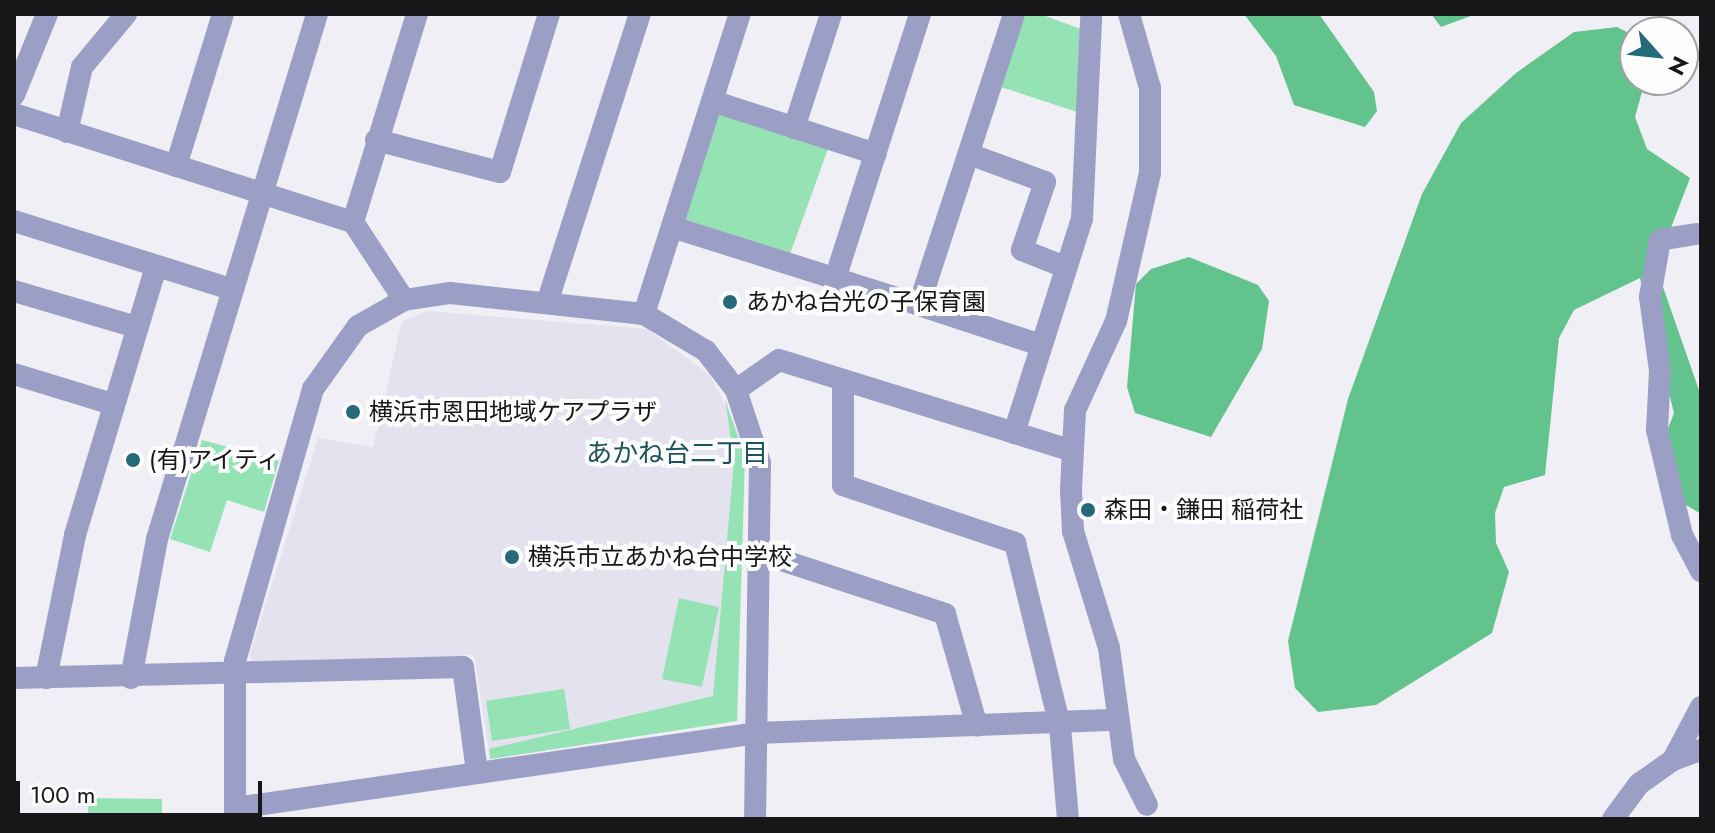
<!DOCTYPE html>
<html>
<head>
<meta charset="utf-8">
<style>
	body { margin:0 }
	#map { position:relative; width:1715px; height:833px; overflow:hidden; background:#f0eff6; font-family:Jost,"Noto Sans JP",sans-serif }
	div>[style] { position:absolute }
	.built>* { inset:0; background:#e5e2f0 }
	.green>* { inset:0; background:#95e3b4 }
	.forest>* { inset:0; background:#63c38d }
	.minor>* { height:22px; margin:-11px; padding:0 11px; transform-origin:11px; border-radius:11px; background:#9c9fc5 }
	.dots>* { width:22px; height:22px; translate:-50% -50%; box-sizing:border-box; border:4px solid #fdfdfe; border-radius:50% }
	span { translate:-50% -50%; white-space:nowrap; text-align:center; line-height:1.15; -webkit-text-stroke:8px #fdfdfe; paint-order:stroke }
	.poi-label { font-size:24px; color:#171618 }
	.left { translate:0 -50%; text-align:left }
	.neighbourhood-label { font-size:26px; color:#1b525e }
	.frame { position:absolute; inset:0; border:16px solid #171618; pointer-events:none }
	.north { position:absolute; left:1619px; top:16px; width:80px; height:80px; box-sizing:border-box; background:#fdfdfe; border:2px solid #a1a1a2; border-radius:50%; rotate:117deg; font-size:22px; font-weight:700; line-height:32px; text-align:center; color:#171618 }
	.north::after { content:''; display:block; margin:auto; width:28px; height:36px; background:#256a7a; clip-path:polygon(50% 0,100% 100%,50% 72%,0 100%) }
	.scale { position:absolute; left:16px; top:781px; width:246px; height:36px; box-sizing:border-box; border:4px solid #171618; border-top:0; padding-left:10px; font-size:24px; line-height:28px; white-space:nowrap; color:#171618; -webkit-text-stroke:6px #fdfdfe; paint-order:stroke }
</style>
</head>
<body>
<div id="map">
	<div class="built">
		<i style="clip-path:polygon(428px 311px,647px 329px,710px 375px,745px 446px,737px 721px,490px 759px,474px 655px,258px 666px,249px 656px,318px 438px,373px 447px,402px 321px)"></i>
	</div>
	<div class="green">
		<i style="clip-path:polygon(1040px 14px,1081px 29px,1077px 112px,1001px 87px,1021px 17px)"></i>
		<i style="clip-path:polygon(720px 110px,829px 146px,790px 254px,682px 222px)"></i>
		<i style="clip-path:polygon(725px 399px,745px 458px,737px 721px,490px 759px,489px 749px,713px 696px,734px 461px)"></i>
		<i style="clip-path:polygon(202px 440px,279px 461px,264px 512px,227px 500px,210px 552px,170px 539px)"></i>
		<i style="clip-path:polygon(679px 598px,719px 607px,702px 687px,662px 679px)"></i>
		<i style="clip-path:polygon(564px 689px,570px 729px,492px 741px,486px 701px)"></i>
		<i style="clip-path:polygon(88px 798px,162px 799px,162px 819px,88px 819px)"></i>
	</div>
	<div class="forest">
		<i style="clip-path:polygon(1244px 14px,1319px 14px,1374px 92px,1377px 111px,1365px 127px,1294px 105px,1276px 56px)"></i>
		<i style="clip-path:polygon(1431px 14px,1476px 14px,1441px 27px)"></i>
		<i style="clip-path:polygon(1617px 27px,1635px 36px,1635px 80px,1645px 81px,1635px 117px,1647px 149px,1690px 178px,1656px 267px,1701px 396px,1701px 514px,1673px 497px,1660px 449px,1674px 413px,1640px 278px,1574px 310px,1559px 338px,1545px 475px,1504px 487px,1495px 513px,1496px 543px,1509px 572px,1492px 633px,1376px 705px,1318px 712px,1295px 688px,1288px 641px,1348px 399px,1422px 194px,1461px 123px,1516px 73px,1574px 32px)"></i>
		<i style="clip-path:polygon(1189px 257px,1258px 285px,1269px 301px,1262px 349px,1211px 437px,1135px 413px,1127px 387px,1136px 284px,1151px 269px)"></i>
	</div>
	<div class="minor">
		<i style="left:1129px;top:14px;width:77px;rotate:74.2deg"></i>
		<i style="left:1150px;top:88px;width:85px;rotate:90deg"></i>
		<i style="left:1150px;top:173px;width:152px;rotate:102.9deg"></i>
		<i style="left:1116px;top:321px;width:98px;rotate:114.7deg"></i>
		<i style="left:1075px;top:410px;width:80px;rotate:92.9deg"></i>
		<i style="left:1071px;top:490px;width:41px;rotate:87.2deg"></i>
		<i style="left:1073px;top:531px;width:122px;rotate:72.9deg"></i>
		<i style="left:1109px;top:648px;width:112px;rotate:82.3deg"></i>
		<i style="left:1124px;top:759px;width:51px;rotate:63.4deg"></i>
		<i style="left:14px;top:95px;width:87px;rotate:-67.8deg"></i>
		<i style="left:712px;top:101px;width:172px;rotate:17.9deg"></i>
		<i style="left:14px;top:114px;width:356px;rotate:17.7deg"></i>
		<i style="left:353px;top:222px;width:93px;rotate:56.8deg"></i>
		<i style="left:794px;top:128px;width:120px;rotate:-72deg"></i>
		<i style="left:67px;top:132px;width:67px;rotate:-77deg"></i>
		<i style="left:82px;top:67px;width:69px;rotate:-50.3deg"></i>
		<i style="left:376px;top:140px;width:128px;rotate:14.5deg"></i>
		<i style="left:500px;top:172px;width:165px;rotate:-72.8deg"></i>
		<i style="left:969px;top:154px;width:81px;rotate:20.2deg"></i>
		<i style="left:1045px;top:182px;width:72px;rotate:108.7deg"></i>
		<i style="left:1022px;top:250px;width:46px;rotate:21.6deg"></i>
		<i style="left:176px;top:166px;width:159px;rotate:-72.8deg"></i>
		<i style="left:14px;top:221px;width:227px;rotate:17.4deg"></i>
		<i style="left:353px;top:222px;width:218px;rotate:-72.9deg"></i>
		<i style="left:672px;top:227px;width:259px;rotate:17.5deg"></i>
		<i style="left:919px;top:305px;width:306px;rotate:-71.9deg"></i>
		<i style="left:1696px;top:234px;width:36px;rotate:171deg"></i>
		<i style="left:1660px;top:240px;width:58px;rotate:100deg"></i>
		<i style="left:1650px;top:297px;width:75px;rotate:82.3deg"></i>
		<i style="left:1660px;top:371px;width:59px;rotate:92.9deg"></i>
		<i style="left:1657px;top:430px;width:108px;rotate:76.6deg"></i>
		<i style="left:1682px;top:535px;width:41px;rotate:62.2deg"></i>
		<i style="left:835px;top:279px;width:278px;rotate:-72.2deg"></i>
		<i style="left:14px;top:291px;width:127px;rotate:16.4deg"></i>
		<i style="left:548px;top:300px;width:300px;rotate:-72.2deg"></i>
		<i style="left:919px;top:305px;width:128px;rotate:18.2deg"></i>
		<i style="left:644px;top:314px;width:315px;rotate:-72.3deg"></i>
		<i style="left:14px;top:374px;width:102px;rotate:17deg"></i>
		<i style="left:843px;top:381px;width:104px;rotate:90deg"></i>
		<i style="left:843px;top:485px;width:182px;rotate:18.6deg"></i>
		<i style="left:1015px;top:543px;width:188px;rotate:76.2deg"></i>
		<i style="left:1060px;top:726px;width:93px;rotate:85.1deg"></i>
		<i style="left:736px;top:390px;width:52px;rotate:-34.9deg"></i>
		<i style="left:779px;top:360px;width:305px;rotate:17.2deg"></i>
		<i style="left:1014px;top:433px;width:225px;rotate:-72.4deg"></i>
		<i style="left:1082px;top:219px;width:201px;rotate:-87.4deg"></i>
		<i style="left:760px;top:553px;width:195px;rotate:18.2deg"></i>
		<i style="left:945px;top:614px;width:116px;rotate:74.1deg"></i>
		<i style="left:14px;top:678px;width:449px;rotate:-1.4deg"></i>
		<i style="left:463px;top:667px;width:106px;rotate:82.4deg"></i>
		<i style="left:46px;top:678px;width:146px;rotate:-78.5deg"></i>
		<i style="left:75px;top:535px;width:280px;rotate:-73.2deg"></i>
		<i style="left:131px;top:678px;width:141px;rotate:-79.4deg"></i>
		<i style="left:157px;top:539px;width:549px;rotate:-73.05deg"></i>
		<i style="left:1673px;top:760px;width:30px;rotate:-20deg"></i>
		<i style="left:235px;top:808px;width:527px;rotate:-8.18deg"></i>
		<i style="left:757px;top:733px;width:359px;rotate:-2.1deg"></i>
		<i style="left:235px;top:819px;width:158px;rotate:-90deg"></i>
		<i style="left:235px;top:661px;width:283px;rotate:-74deg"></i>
		<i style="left:313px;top:389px;width:77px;rotate:-54.5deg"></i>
		<i style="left:358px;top:326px;width:53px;rotate:-29.5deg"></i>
		<i style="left:404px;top:300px;width:47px;rotate:-8.7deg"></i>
		<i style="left:450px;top:293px;width:195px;rotate:6.2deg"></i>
		<i style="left:644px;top:314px;width:72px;rotate:30.8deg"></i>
		<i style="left:706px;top:351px;width:49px;rotate:52.4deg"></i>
		<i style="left:736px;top:390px;width:77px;rotate:71.8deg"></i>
		<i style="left:760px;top:463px;width:356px;rotate:90.8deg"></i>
		<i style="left:1613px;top:819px;width:44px;rotate:-53.4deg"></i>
		<i style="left:1639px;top:784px;width:42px;rotate:-35.2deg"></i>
		<i style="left:1673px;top:760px;width:60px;rotate:-62.2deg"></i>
	</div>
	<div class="dots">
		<i style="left:730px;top:302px;background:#256a7a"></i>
		<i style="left:353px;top:412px;background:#256a7a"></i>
		<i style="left:133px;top:460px;background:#256a7a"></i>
		<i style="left:1088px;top:510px;background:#256a7a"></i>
		<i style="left:512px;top:557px;background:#256a7a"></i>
	</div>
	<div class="poi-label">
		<span class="left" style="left:746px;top:302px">あかね台光の子保育園</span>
		<span class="left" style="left:369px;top:412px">横浜市恩田地域ケアプラザ</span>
		<span class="left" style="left:149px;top:460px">(有)アイティ</span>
		<span class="left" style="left:1104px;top:510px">森田・鎌田 稲荷社</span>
		<span class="left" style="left:528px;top:557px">横浜市立あかね台中学校</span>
	</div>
	<div class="neighbourhood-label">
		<span style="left:677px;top:454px">あかね台二丁目</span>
	</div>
	<div class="frame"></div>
	<div class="north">N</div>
	<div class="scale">100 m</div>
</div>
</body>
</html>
